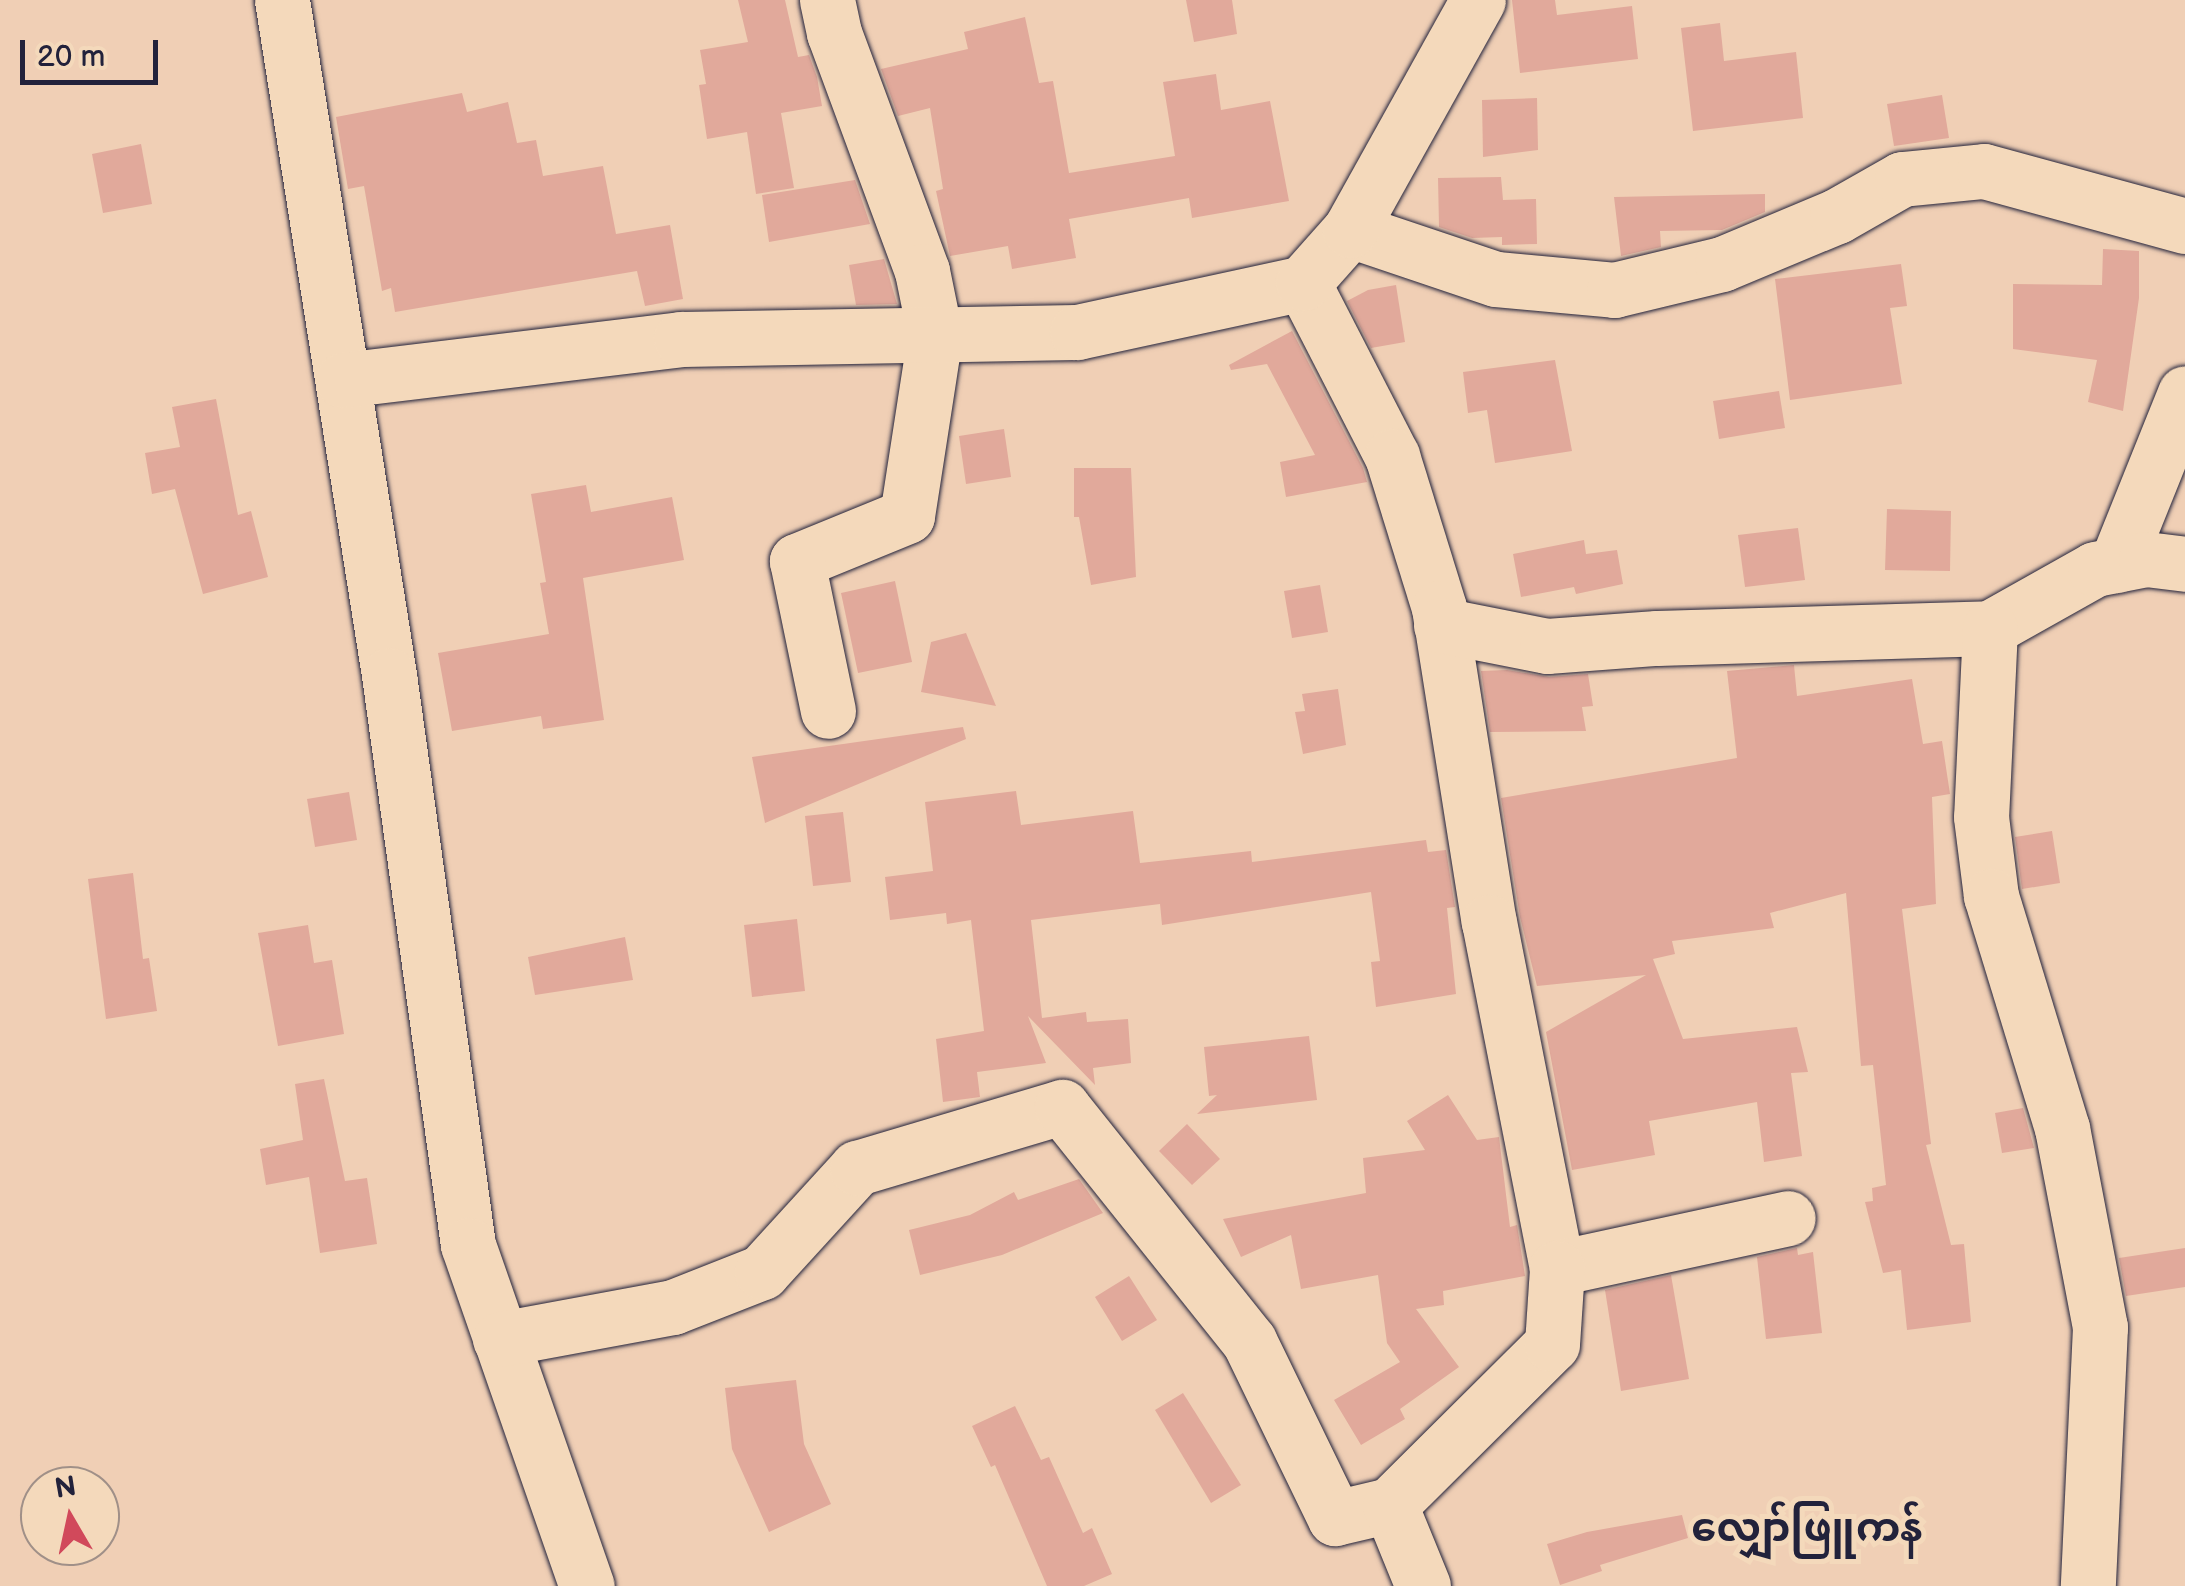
<!DOCTYPE html>
<html>
<head>
<meta charset="utf-8">
<style>
	body { margin:0 }
	#map { position:relative; width:2185px; height:1586px; overflow:hidden; background:#f0cfb5; font-family:"Balsamiq Sans","Noto Sans Myanmar",sans-serif }
	div>[style] { position:absolute }
	.building>* { inset:0; background:#e1a99b }
	.roads { filter:drop-shadow(0 0 2px #22223b) drop-shadow(0 0 2px #22223b) }
	.minor>* { height:55px; margin:-27.5px; padding:0 27.5px; transform-origin:27.5px; border-radius:27.5px; background:#f4d9bb }
	span { translate:-50% -50%; white-space:nowrap; text-align:center; line-height:1.15; -webkit-text-stroke:10px #f4d9bb; paint-order:stroke }
	.quarter-label { font-size:40px; color:#22223b; font-weight:700 }
	.north { position:absolute; left:20px; top:1466px; width:100px; height:100px; box-sizing:border-box; background:#f4d9bb; border:2px solid #a09088; border-radius:50%; rotate:351deg; font-size:28px; font-weight:700; line-height:40px; text-align:center; color:#22223b }
	.north::after { content:''; display:block; margin:auto; width:35px; height:45px; background:#d1495b; clip-path:polygon(50% 0,100% 100%,50% 72%,0 100%) }
	.scale { position:absolute; left:20px; top:40px; width:138px; height:45px; box-sizing:border-box; border:5px solid #22223b; border-top:0; padding-left:12px; font-size:30px; line-height:35px; white-space:nowrap; color:#22223b; -webkit-text-stroke:8px #f4d9bb; paint-order:stroke }
</style>
</head>
<body>
<div id="map">
	<div class="building">
		<i style="clip-path:polygon(738px 0,785px 0,798px 57px,809px 55px,817px 77px,822px 106px,781px 113px,794px 188px,756px 194px,747px 132px,707px 139px,699px 85px,706px 84px,700px 50px,748px 42px)"></i>
		<i style="clip-path:polygon(1186px 0,1232px 0,1237px 34px,1194px 42px)"></i>
		<i style="clip-path:polygon(1512px 0,1555px 0,1557px 15px,1632px 6px,1638px 59px,1520px 73px)"></i>
		<i style="clip-path:polygon(1025px 17px,1039px 83px,1053px 81px,1069px 173px,1175px 156px,1163px 82px,1216px 74px,1221px 110px,1270px 101px,1289px 201px,1192px 218px,1189px 198px,1069px 219px,1076px 258px,1012px 269px,1008px 246px,950px 256px,936px 191px,943px 189px,930px 108px,898px 116px,881px 69px,968px 49px,964px 32px)"></i>
		<i style="clip-path:polygon(1720px 23px,1724px 61px,1796px 52px,1803px 118px,1693px 131px,1681px 28px)"></i>
		<i style="clip-path:polygon(462px 93px,467px 112px,508px 102px,517px 143px,536px 140px,543px 176px,603px 166px,616px 234px,670px 225px,683px 299px,645px 306px,637px 271px,395px 312px,391px 288px,382px 291px,364px 186px,348px 189px,336px 117px)"></i>
		<i style="clip-path:polygon(1942px 95px,1949px 138px,1894px 146px,1887px 104px)"></i>
		<i style="clip-path:polygon(1537px 98px,1538px 150px,1483px 157px,1482px 100px)"></i>
		<i style="clip-path:polygon(141px 144px,152px 204px,103px 213px,92px 154px)"></i>
		<i style="clip-path:polygon(1501px 177px,1503px 200px,1536px 199px,1537px 244px,1502px 245px,1502px 237px,1472px 238px,1439px 227px,1438px 178px)"></i>
		<i style="clip-path:polygon(855px 180px,870px 224px,769px 242px,762px 195px)"></i>
		<i style="clip-path:polygon(1765px 194px,1765px 212px,1722px 230px,1660px 231px,1661px 247px,1621px 256px,1614px 197px)"></i>
		<i style="clip-path:polygon(2103px 249px,2139px 251px,2139px 298px,2123px 411px,2088px 402px,2097px 360px,2013px 349px,2013px 284px,2102px 285px)"></i>
		<i style="clip-path:polygon(884px 259px,897px 304px,856px 305px,849px 265px)"></i>
		<i style="clip-path:polygon(1901px 264px,1907px 306px,1890px 308px,1902px 384px,1790px 400px,1775px 279px)"></i>
		<i style="clip-path:polygon(1396px 285px,1405px 342px,1371px 348px,1347px 301px,1368px 290px)"></i>
		<i style="clip-path:polygon(1292px 331px,1363px 468px,1367px 482px,1286px 497px,1280px 462px,1315px 455px,1267px 364px,1231px 370px,1229px 365px)"></i>
		<i style="clip-path:polygon(1555px 360px,1572px 451px,1495px 463px,1487px 410px,1468px 413px,1463px 372px)"></i>
		<i style="clip-path:polygon(1779px 391px,1785px 428px,1719px 439px,1713px 401px)"></i>
		<i style="clip-path:polygon(216px 399px,238px 515px,251px 511px,268px 577px,203px 594px,175px 489px,152px 494px,145px 453px,180px 447px,172px 407px)"></i>
		<i style="clip-path:polygon(1004px 429px,1011px 477px,966px 484px,959px 436px)"></i>
		<i style="clip-path:polygon(1074px 468px,1131px 468px,1136px 577px,1091px 585px,1079px 517px,1074px 517px)"></i>
		<i style="clip-path:polygon(586px 485px,591px 512px,672px 497px,684px 560px,583px 578px,604px 720px,543px 729px,541px 716px,452px 731px,438px 653px,549px 634px,540px 583px,546px 582px,531px 494px)"></i>
		<i style="clip-path:polygon(1887px 509px,1951px 511px,1950px 571px,1885px 570px)"></i>
		<i style="clip-path:polygon(1798px 528px,1805px 580px,1745px 587px,1738px 535px)"></i>
		<i style="clip-path:polygon(1584px 540px,1586px 554px,1617px 550px,1623px 584px,1576px 594px,1574px 587px,1521px 597px,1513px 554px)"></i>
		<i style="clip-path:polygon(895px 581px,912px 662px,858px 673px,841px 593px)"></i>
		<i style="clip-path:polygon(1320px 585px,1328px 632px,1292px 638px,1284px 591px)"></i>
		<i style="clip-path:polygon(966px 633px,996px 706px,921px 692px,931px 642px)"></i>
		<i style="clip-path:polygon(1794px 665px,1797px 696px,1912px 679px,1923px 744px,1942px 741px,1950px 794px,1932px 797px,1936px 904px,1902px 909px,1931px 1144px,1926px 1145px,1951px 1245px,1964px 1244px,1971px 1322px,1907px 1330px,1901px 1270px,1883px 1273px,1865px 1202px,1873px 1201px,1872px 1188px,1886px 1185px,1873px 1065px,1861px 1066px,1846px 893px,1770px 913px,1774px 928px,1672px 941px,1675px 954px,1653px 959px,1683px 1039px,1797px 1027px,1808px 1072px,1791px 1073px,1802px 1156px,1764px 1162px,1757px 1102px,1649px 1121px,1655px 1155px,1572px 1170px,1546px 1032px,1646px 975px,1537px 986px,1520px 917px,1501px 798px,1737px 758px,1727px 671px)"></i>
		<i style="clip-path:polygon(1507px 670px,1549px 677px,1588px 674px,1593px 706px,1582px 707px,1586px 731px,1490px 732px,1481px 671px)"></i>
		<i style="clip-path:polygon(1338px 689px,1346px 745px,1303px 754px,1295px 712px,1305px 711px,1302px 694px)"></i>
		<i style="clip-path:polygon(963px 727px,966px 739px,765px 823px,752px 757px)"></i>
		<i style="clip-path:polygon(1016px 791px,1021px 825px,1133px 811px,1140px 863px,1251px 851px,1252px 862px,1426px 840px,1428px 852px,1446px 850px,1455px 907px,1447px 908px,1456px 994px,1376px 1007px,1371px 962px,1380px 961px,1371px 892px,1162px 925px,1160px 904px,1031px 920px,1042px 1018px,1086px 1012px,1087px 1022px,1128px 1019px,1131px 1063px,1093px 1068px,1095px 1085px,1028px 1016px,1046px 1063px,977px 1072px,980px 1097px,943px 1102px,936px 1039px,984px 1031px,971px 920px,947px 924px,946px 913px,890px 920px,885px 877px,933px 871px,925px 802px)"></i>
		<i style="clip-path:polygon(349px 792px,357px 840px,315px 847px,307px 799px)"></i>
		<i style="clip-path:polygon(843px 812px,851px 882px,813px 886px,805px 816px)"></i>
		<i style="clip-path:polygon(2052px 831px,2060px 883px,2022px 889px,2015px 837px)"></i>
		<i style="clip-path:polygon(133px 873px,143px 959px,149px 958px,157px 1011px,106px 1019px,88px 879px)"></i>
		<i style="clip-path:polygon(797px 919px,805px 991px,752px 997px,744px 925px)"></i>
		<i style="clip-path:polygon(308px 925px,314px 963px,332px 960px,344px 1034px,278px 1046px,258px 933px)"></i>
		<i style="clip-path:polygon(625px 937px,633px 980px,535px 995px,528px 957px)"></i>
		<i style="clip-path:polygon(1309px 1036px,1317px 1100px,1197px 1114px,1217px 1095px,1209px 1096px,1204px 1047px)"></i>
		<i style="clip-path:polygon(324px 1079px,345px 1181px,367px 1178px,377px 1244px,320px 1253px,309px 1177px,266px 1185px,260px 1149px,303px 1140px,295px 1084px)"></i>
		<i style="clip-path:polygon(1448px 1095px,1477px 1140px,1499px 1137px,1510px 1227px,1517px 1225px,1525px 1276px,1443px 1291px,1444px 1305px,1416px 1309px,1459px 1367px,1400px 1409px,1405px 1419px,1361px 1445px,1334px 1400px,1400px 1362px,1387px 1343px,1378px 1275px,1301px 1289px,1291px 1235px,1241px 1257px,1223px 1219px,1366px 1193px,1363px 1158px,1425px 1150px,1407px 1121px)"></i>
		<i style="clip-path:polygon(2023px 1108px,2034px 1148px,2002px 1153px,1995px 1113px)"></i>
		<i style="clip-path:polygon(1187px 1124px,1220px 1159px,1192px 1185px,1159px 1151px)"></i>
		<i style="clip-path:polygon(1079px 1179px,1103px 1213px,1002px 1255px,920px 1275px,909px 1230px,970px 1215px,1014px 1192px,1018px 1200px)"></i>
		<i style="clip-path:polygon(1797px 1248px,1798px 1255px,1813px 1252px,1822px 1333px,1766px 1339px,1757px 1257px)"></i>
		<i style="clip-path:polygon(2185px 1248px,2185px 1287px,2126px 1296px,2119px 1258px)"></i>
		<i style="clip-path:polygon(1671px 1275px,1689px 1379px,1621px 1391px,1605px 1290px)"></i>
		<i style="clip-path:polygon(1129px 1276px,1157px 1320px,1122px 1341px,1095px 1297px)"></i>
		<i style="clip-path:polygon(796px 1380px,804px 1444px,831px 1504px,769px 1532px,732px 1449px,725px 1388px)"></i>
		<i style="clip-path:polygon(1183px 1393px,1241px 1485px,1211px 1503px,1155px 1410px)"></i>
		<i style="clip-path:polygon(1015px 1406px,1041px 1460px,1049px 1457px,1083px 1533px,1092px 1528px,1112px 1574px,1084px 1586px,1047px 1586px,995px 1465px,991px 1467px,972px 1426px)"></i>
		<i style="clip-path:polygon(1682px 1515px,1688px 1538px,1600px 1565px,1602px 1571px,1560px 1585px,1547px 1544px,1587px 1532px)"></i>
	</div>
	<div class="roads">
		<div class="minor">
			<i style="left:282px;top:0;width:683px;rotate:80.99deg"></i>
			<i style="left:389px;top:675px;width:575px;rotate:82.11deg"></i>
			<i style="left:468px;top:1245px;width:361px;rotate:70.8deg"></i>
			<i style="left:827px;top:0;width:34px;rotate:78deg"></i>
			<i style="left:834px;top:33px;width:254px;rotate:69.7deg"></i>
			<i style="left:922px;top:271px;width:65px;rotate:78.5deg"></i>
			<i style="left:935px;top:335px;width:183px;rotate:98.8deg"></i>
			<i style="left:907px;top:516px;width:119px;rotate:157.8deg"></i>
			<i style="left:797px;top:561px;width:153px;rotate:78.3deg"></i>
			<i style="left:1350px;top:230px;width:154px;rotate:18.6deg"></i>
			<i style="left:1496px;top:279px;width:119px;rotate:5.3deg"></i>
			<i style="left:1614px;top:290px;width:111px;rotate:-13.5deg"></i>
			<i style="left:1722px;top:264px;width:125px;rotate:-22.7deg"></i>
			<i style="left:1837px;top:216px;width:75px;rotate:-29.6deg"></i>
			<i style="left:1902px;top:179px;width:82px;rotate:-5.6deg"></i>
			<i style="left:1984px;top:171px;width:208px;rotate:15.3deg"></i>
			<i style="left:1303px;top:283px;width:195px;rotate:62.8deg"></i>
			<i style="left:1392px;top:456px;width:159px;rotate:72.8deg"></i>
			<i style="left:1439px;top:608px;width:318px;rotate:81deg"></i>
			<i style="left:1489px;top:922px;width:353px;rotate:78.9deg"></i>
			<i style="left:1557px;top:1268px;width:236px;rotate:-12.2deg"></i>
			<i style="left:343px;top:380px;width:340px;rotate:-6.9deg"></i>
			<i style="left:681px;top:339px;width:396px;rotate:-1deg"></i>
			<i style="left:1077px;top:332px;width:231px;rotate:-12.2deg"></i>
			<i style="left:1303px;top:283px;width:71px;rotate:-48.4deg"></i>
			<i style="left:1350px;top:230px;width:263px;rotate:-60.9deg"></i>
			<i style="left:2116px;top:565px;width:185px;rotate:-68.1deg"></i>
			<i style="left:1441px;top:625px;width:108px;rotate:11.2deg"></i>
			<i style="left:1547px;top:646px;width:110px;rotate:-4.2deg"></i>
			<i style="left:1657px;top:638px;width:333px;rotate:-1.7deg"></i>
			<i style="left:1990px;top:628px;width:120px;rotate:-29.3deg"></i>
			<i style="left:2095px;top:569px;width:52px;rotate:-11.1deg"></i>
			<i style="left:2146px;top:559px;width:39px;rotate:7deg"></i>
			<i style="left:1990px;top:628px;width:189px;rotate:92.7deg"></i>
			<i style="left:1981px;top:817px;width:80px;rotate:82.8deg"></i>
			<i style="left:1991px;top:896px;width:243px;rotate:73deg"></i>
			<i style="left:2062px;top:1128px;width:203px;rotate:79.2deg"></i>
			<i style="left:2100px;top:1327px;width:259px;rotate:92.7deg"></i>
			<i style="left:500px;top:1339px;width:176px;rotate:-10.5deg"></i>
			<i style="left:673px;top:1307px;width:96px;rotate:-21.5deg"></i>
			<i style="left:762px;top:1272px;width:141px;rotate:-47.6deg"></i>
			<i style="left:857px;top:1168px;width:214px;rotate:-16.6deg"></i>
			<i style="left:1062px;top:1107px;width:300px;rotate:51.4deg"></i>
			<i style="left:1249px;top:1341px;width:197px;rotate:64.1deg"></i>
			<i style="left:1335px;top:1518px;width:57px;rotate:-13.3deg"></i>
			<i style="left:1423px;top:1586px;width:87px;rotate:-112.2deg"></i>
			<i style="left:1390px;top:1505px;width:228px;rotate:-44.8deg"></i>
			<i style="left:1552px;top:1344px;width:76px;rotate:-86.2deg"></i>
		</div>
	</div>
	<div class="quarter-label">
		<span style="left:1807px;top:1529px">လျှော်ဖြူကန်</span>
	</div>
	<div class="north">N</div>
	<div class="scale">20 m</div>
</div>
</body>
</html>
